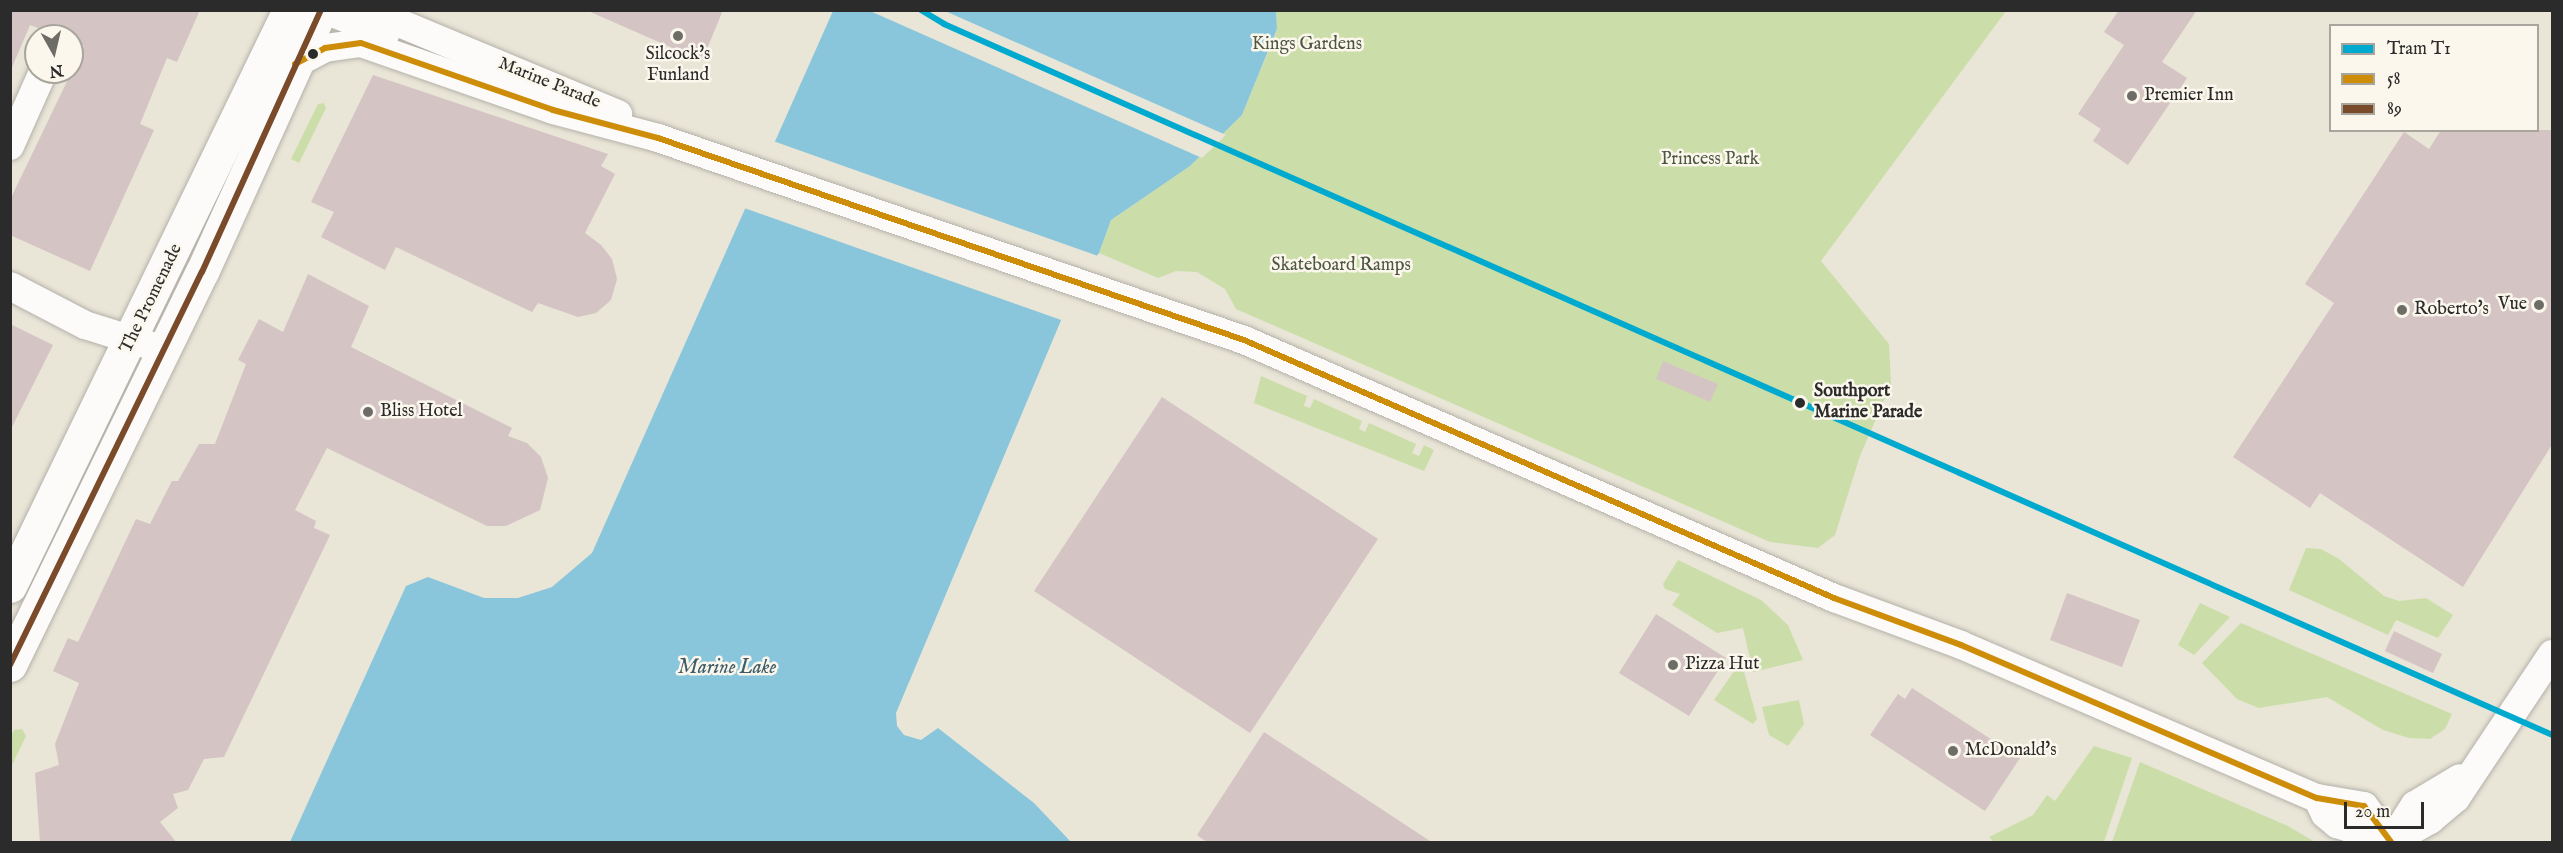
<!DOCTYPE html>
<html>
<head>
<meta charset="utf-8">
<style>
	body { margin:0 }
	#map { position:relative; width:2563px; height:853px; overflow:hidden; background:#e9e5d7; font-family:"IM FELL English",serif }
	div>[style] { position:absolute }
	.green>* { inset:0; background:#cbdea9 }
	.water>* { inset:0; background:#89c6db }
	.pier>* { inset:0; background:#e9e5d7 }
	.building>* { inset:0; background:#d5c4c4 }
	.roads { filter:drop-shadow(0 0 2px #b4b1a9) drop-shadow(0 0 2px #b4b1a9) }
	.minor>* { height:28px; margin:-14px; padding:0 14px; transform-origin:14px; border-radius:14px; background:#fcfbf9 }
	.major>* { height:33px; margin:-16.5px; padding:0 16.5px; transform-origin:16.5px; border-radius:16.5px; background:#fcfbf9 }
	.bus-1>* { height:6px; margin:-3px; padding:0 3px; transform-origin:3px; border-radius:3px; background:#ce8d09 }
	.bus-2>* { height:6px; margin:-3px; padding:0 3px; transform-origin:3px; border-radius:3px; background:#7a4b2a }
	.tram-1>* { height:6px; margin:-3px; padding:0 3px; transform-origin:3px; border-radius:3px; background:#00a9ce }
	.dots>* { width:16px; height:16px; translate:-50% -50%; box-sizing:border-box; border:3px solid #fbf7ec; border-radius:50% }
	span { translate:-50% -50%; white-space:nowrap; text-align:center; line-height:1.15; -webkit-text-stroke:5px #fbf7ec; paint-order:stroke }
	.park-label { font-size:18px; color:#4d5641 }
	.poi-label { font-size:18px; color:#2b2b2b }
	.left { translate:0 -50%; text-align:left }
	.right { translate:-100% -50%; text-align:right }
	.street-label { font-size:18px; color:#2b2b2b }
	.stop-label { font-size:18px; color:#2b2b2b; font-weight:700 }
	.water-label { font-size:20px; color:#3e5c69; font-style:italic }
	.frame { position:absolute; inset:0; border:12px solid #2b2b2b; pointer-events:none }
	.legend { position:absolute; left:2329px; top:24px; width:210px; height:108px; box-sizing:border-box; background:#fbf7ec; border:2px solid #a8a59f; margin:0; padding:8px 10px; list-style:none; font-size:18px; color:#2b2b2b }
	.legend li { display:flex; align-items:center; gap:12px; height:30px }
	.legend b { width:30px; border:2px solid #a8a59f }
	.north { position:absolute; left:24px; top:24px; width:60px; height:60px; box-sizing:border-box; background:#fbf7ec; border:2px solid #a8a59f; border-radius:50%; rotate:172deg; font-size:16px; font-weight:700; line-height:24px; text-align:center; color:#2b2b2b }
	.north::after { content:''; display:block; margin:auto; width:21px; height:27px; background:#6e6c67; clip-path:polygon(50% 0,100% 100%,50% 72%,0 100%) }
	.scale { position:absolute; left:2344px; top:802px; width:80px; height:27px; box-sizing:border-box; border:3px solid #2b2b2b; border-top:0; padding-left:8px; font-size:18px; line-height:21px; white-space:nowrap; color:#2b2b2b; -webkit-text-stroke:4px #fbf7ec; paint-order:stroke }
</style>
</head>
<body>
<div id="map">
	<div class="green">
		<i style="clip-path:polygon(1276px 11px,2006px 11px,1821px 261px,1889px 344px,1891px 384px,1860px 456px,1835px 535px,1818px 548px,1770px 542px,1236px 309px,1225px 289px,1197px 272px,1176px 271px,1158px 278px,1099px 253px,1111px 220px,1190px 166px,1242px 115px,1277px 30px)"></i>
		<i style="clip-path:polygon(324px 103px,326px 108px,299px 163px,291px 159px,318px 104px)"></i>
		<i style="clip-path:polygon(1261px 376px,1307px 396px,1304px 406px,1310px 408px,1314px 399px,1362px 421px,1359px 429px,1365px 432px,1369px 423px,1416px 444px,1412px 453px,1419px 456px,1424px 445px,1434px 450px,1424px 471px,1254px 403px)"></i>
		<i style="clip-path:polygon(2306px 548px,2321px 549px,2339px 559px,2384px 596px,2399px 601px,2426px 598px,2453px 615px,2438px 638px,2396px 620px,2388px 635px,2289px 590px)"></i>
		<i style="clip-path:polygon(1678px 560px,1761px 600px,1788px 625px,1803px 660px,1753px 672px,1743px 628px,1717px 633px,1672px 605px,1680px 594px,1665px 589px,1663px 584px)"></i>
		<i style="clip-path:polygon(2200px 603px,2230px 617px,2194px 655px,2178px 645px)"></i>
		<i style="clip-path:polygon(2241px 623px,2452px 714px,2445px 729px,2430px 739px,2409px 738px,2383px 730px,2327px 697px,2259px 708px,2237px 699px,2202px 663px)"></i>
		<i style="clip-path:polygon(1737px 667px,1744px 672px,1757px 719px,1753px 724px,1714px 700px)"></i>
		<i style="clip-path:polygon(1799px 700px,1804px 724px,1788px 746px,1769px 735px,1762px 707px)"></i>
		<i style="clip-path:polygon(22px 729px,26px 736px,11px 767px,11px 736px,14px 730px)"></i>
		<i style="clip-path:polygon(2094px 746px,2132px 758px,2104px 842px,1994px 842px,1989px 837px,2033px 815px,2047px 795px,2055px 801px)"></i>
		<i style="clip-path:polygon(2140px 762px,2288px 826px,2315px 842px,2112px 842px)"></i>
	</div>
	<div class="water">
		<i style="clip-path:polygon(833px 11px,1276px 11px,1277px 29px,1242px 115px,1190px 166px,1111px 220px,1099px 253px,1075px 287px,896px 713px,897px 726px,904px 735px,921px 740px,938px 728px,1034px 803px,1071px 842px,290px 842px,406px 586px,428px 577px,484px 598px,518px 598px,552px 587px,592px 553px)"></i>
	</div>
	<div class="pier">
		<i style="clip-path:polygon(870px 11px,945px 11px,1226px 135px,1202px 158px)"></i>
		<i style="clip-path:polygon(773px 141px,1101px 257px,1078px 288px,1064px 321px,744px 208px)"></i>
	</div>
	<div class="building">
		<i style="clip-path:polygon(10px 10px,200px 10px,177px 62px,167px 58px,140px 124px,154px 130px,90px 271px,10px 235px,10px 200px,84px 46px,72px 42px,72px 36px,58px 36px,30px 25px,10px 72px)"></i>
		<i style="clip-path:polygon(586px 10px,723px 10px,702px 61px)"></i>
		<i style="clip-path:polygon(2119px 10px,2197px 10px,2162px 62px,2187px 78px,2128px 165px,2093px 141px,2101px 129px,2078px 114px,2124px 45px,2104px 32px)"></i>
		<i style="clip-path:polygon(373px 75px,608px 154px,601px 166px,615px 174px,585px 233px,601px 245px,612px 259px,617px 279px,611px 300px,596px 313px,578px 317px,538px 303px,532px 312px,396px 247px,385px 270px,321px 237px,334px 212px,311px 202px)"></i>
		<i style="clip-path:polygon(2441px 130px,2553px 130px,2553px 443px,2463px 587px,2320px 493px,2310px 508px,2233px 457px,2334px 303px,2305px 284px,2404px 132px,2429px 149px)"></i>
		<i style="clip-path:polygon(308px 274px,369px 306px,351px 347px,512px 428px,508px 436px,527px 443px,541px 457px,548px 478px,540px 510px,506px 526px,487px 526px,327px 448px,295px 510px,316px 521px,314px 528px,330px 535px,224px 757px,204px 759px,188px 790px,173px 794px,178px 808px,160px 822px,177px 843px,40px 843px,35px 773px,59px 765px,55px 744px,79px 683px,53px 671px,68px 638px,78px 642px,136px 519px,150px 524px,172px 481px,178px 481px,199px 444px,215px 444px,246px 364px,238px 360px,259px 319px,283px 332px)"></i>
		<i style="clip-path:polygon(10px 324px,53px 345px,10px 431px)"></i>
		<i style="clip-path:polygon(1663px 361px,1718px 384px,1710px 402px,1656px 379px)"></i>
		<i style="clip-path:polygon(1162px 397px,1378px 539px,1250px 733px,1034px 591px)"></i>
		<i style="clip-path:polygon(2067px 593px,2140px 620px,2122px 667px,2050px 640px)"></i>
		<i style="clip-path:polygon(1656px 614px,1726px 658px,1689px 716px,1619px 673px)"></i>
		<i style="clip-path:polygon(2394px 631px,2442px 654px,2433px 673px,2385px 651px)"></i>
		<i style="clip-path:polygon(1912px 688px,2020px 758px,1985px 811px,1870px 735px,1898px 694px,1905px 699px)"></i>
		<i style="clip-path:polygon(1264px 732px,1325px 772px,1433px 843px,1208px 843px,1197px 835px)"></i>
	</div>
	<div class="roads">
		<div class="minor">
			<i style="left:325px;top:10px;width:65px;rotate:21.8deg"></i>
			<i style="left:368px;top:10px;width:271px;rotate:22.6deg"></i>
			<i style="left:295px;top:64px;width:34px;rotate:-28deg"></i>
			<i style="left:325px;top:48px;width:36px;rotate:-8deg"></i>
			<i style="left:361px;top:43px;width:203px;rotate:19.2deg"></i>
			<i style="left:553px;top:110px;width:109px;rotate:14.9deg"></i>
			<i style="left:658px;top:138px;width:620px;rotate:19.02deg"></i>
			<i style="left:1244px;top:340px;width:644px;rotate:23.62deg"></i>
			<i style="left:1834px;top:598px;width:135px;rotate:20.3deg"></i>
			<i style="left:1961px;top:645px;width:387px;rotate:23.3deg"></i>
			<i style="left:2317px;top:798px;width:48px;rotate:9.7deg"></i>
			<i style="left:2364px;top:806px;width:45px;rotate:53.1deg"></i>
			<i style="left:10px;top:146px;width:81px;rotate:-66deg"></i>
			<i style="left:10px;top:286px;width:85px;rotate:27.5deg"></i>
			<i style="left:85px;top:325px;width:67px;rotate:17.4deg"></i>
			<i style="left:2317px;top:798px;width:18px;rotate:63deg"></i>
			<i style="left:2325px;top:814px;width:16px;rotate:40deg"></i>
			<i style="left:2337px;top:824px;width:57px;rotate:18.4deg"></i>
			<i style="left:2394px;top:838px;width:39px;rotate:-58deg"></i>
			<i style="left:2415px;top:805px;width:52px;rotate:-31deg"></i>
			<i style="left:2391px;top:842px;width:45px;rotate:-29.4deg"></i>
			<i style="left:2430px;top:820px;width:34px;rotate:-40deg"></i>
			<i style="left:2456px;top:798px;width:173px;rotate:-56.3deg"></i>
		</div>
		<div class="major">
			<i style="left:10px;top:586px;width:640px;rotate:-64.16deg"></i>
			<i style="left:10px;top:665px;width:437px;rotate:-64deg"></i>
			<i style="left:202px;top:272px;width:288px;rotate:-65.6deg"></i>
		</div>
	</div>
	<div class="bus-1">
		<i style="left:295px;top:64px;width:34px;rotate:-28deg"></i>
		<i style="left:325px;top:48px;width:36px;rotate:-8deg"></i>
		<i style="left:361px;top:43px;width:203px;rotate:19.2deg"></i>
		<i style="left:553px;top:110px;width:109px;rotate:14.9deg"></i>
		<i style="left:658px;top:138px;width:620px;rotate:19.02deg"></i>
		<i style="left:1244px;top:340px;width:644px;rotate:23.62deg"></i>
		<i style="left:1834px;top:598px;width:135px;rotate:20.3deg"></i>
		<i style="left:1961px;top:645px;width:387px;rotate:23.3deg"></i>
		<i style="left:2317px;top:798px;width:48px;rotate:9.7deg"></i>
		<i style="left:2364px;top:806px;width:45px;rotate:53.1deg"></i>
	</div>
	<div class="bus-2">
		<i style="left:10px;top:665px;width:437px;rotate:-64deg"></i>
		<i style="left:202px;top:272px;width:288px;rotate:-65.6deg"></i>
	</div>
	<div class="tram-1">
		<i style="left:921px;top:10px;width:27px;rotate:31deg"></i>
		<i style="left:944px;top:24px;width:1758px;rotate:23.85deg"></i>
	</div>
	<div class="dots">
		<i style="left:678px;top:36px;background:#6e6c67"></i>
		<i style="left:313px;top:54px;background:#2b2b2b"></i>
		<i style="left:2132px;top:96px;background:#6e6c67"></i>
		<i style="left:2539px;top:305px;background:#6e6c67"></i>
		<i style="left:2402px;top:310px;background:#6e6c67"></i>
		<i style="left:1800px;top:403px;background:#2b2b2b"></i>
		<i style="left:368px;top:412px;background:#6e6c67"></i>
		<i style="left:1673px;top:665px;background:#6e6c67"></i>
		<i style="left:1953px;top:751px;background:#6e6c67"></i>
	</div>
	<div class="park-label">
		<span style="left:1307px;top:45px">Kings Gardens</span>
		<span style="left:1710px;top:160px">Princess Park</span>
		<span style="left:1341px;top:266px">Skateboard Ramps</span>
	</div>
	<div class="poi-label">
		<span style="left:678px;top:66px">Silcock's<br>Funland</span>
		<span class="left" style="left:2144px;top:96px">Premier Inn</span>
		<span class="right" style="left:2527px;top:305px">Vue</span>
		<span class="left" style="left:2414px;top:310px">Roberto's</span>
		<span class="left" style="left:380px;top:412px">Bliss Hotel</span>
		<span class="left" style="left:1685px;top:665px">Pizza Hut</span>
		<span class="left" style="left:1965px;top:751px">McDonald's</span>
	</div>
	<div class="street-label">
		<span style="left:549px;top:84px;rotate:22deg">Marine Parade</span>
		<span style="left:152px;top:299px;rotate:-64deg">The Promenade</span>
	</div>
	<div class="stop-label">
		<span class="left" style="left:1814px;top:403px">Southport<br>Marine Parade</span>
	</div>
	<div class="water-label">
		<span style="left:727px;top:667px">Marine Lake</span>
	</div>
	<div class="frame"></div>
	<ul class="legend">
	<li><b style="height:8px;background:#00a9ce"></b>Tram T1</li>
	<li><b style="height:8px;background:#ce8d09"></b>58</li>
	<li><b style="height:8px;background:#7a4b2a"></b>89</li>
	</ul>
	<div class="north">N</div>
	<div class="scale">20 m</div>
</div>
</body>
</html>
